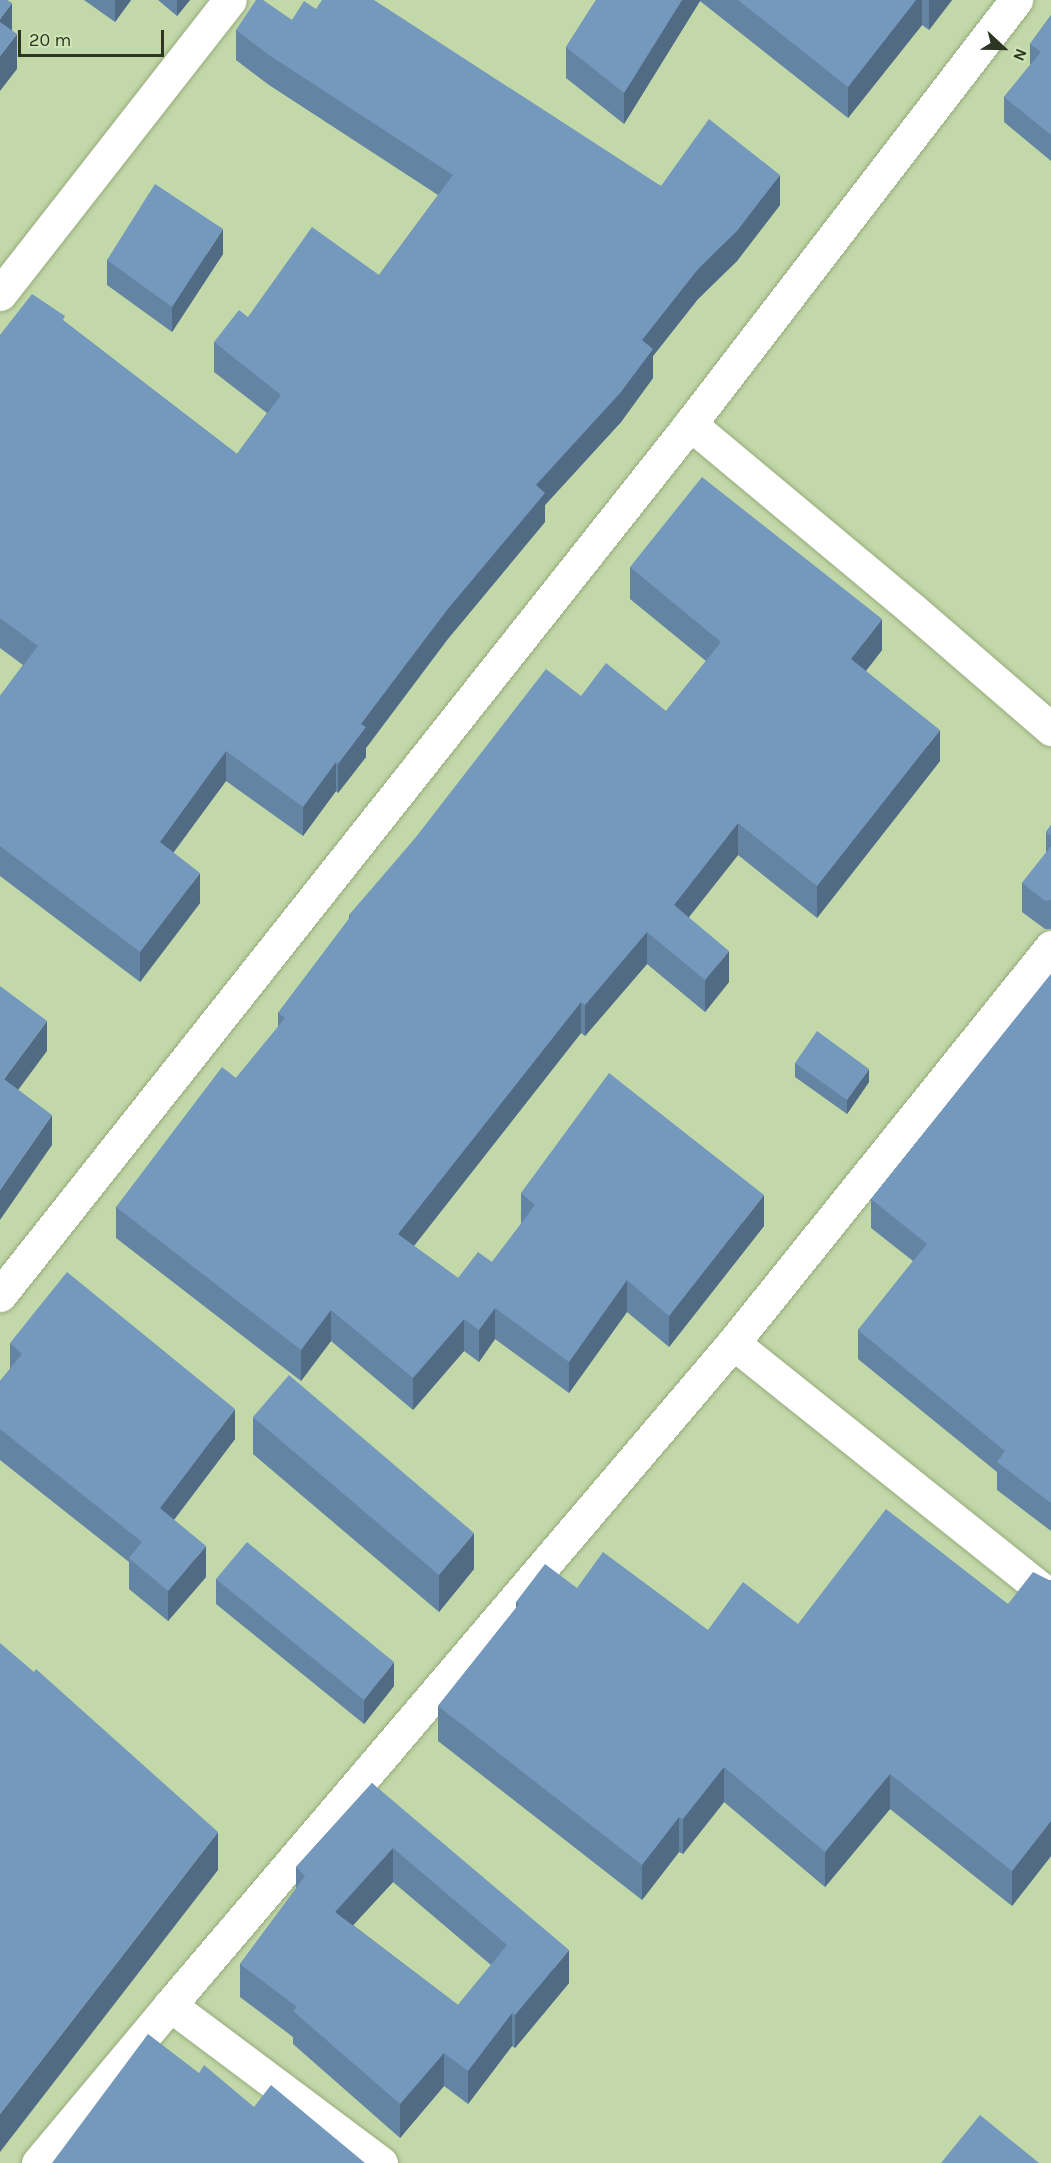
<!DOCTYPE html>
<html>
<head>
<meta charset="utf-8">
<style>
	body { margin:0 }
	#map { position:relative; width:1051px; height:2163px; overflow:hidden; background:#c2d8a8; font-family:Karla,sans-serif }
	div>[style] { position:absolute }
	.roads { filter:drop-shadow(0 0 2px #96ab7d) drop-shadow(0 0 2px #96ab7d) }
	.minor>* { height:33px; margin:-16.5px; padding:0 16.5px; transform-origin:16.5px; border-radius:16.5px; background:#fff }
	.wall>* { inset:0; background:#6484a3 }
	.shaded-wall>* { inset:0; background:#516b84 }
	.building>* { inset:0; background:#7499bd }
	span { translate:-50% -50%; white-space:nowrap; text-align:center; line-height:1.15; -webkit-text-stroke:4.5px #cfe5b5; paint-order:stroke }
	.north { position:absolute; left:973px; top:18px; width:60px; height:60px; -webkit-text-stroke:4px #cfe5b5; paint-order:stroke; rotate:112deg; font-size:16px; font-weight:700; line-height:24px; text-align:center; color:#2d3523 }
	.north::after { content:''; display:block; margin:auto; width:21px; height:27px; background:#2d3523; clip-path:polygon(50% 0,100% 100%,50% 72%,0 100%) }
	.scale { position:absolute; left:18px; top:30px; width:146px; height:27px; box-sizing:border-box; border:3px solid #2d3523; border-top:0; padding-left:8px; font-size:18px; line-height:21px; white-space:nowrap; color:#2d3523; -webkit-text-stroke:4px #cfe5b5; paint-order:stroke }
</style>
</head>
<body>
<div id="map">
	<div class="roads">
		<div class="minor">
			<i style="left:0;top:294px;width:373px;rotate:-52deg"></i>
			<i style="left:690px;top:424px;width:289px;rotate:39.8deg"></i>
			<i style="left:912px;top:609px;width:184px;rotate:40.8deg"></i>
			<i style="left:0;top:1295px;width:1111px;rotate:-51.61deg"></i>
			<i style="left:690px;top:424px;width:535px;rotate:-52.44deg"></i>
			<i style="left:733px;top:1343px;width:407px;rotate:38.6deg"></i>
			<i style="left:38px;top:2163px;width:206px;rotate:-50.1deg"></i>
			<i style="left:381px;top:2163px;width:264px;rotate:-143.2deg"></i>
			<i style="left:170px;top:2005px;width:869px;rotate:-49.62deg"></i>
			<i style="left:733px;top:1343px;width:508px;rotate:-51.23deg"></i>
		</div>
	</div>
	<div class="wall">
		<i style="clip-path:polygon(84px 0,131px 0,115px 22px)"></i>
		<i style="clip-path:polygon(158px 0,190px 0,177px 16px)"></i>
		<i style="clip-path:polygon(596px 0,952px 0,929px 30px,922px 25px,848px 118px,700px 1px,624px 124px,566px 78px,566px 47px)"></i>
		<i style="clip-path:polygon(316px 9px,661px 186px,780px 205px,737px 261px,698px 299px,653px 356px,653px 378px,621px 422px,545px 505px,545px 522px,447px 640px,366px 748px,366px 757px,338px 793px,336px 791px,303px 836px,226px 781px,173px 852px,200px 903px,140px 982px,0 876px,0 696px,23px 665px,0 648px,0 335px,65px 322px,237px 454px,267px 413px,214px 372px,214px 342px,248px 317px,379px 275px,438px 195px,269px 85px,236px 60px,236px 30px,292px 20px)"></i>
		<i style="clip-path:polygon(1051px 15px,1051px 161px,1004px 122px,1004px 97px,1030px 65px,1030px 44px)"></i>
		<i style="clip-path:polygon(223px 254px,172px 332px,107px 285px,107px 260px)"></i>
		<i style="clip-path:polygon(630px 567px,882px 650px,866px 671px,940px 761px,817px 918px,738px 855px,689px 917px,729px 982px,705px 1012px,647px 964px,585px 1036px,581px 1033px,414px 1246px,458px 1278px,492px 1262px,521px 1224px,521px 1193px,764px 1226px,669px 1347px,627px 1312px,569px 1393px,495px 1339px,479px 1362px,464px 1351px,413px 1410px,331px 1341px,301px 1381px,116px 1238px,116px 1207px,236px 1078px,278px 1027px,278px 1013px,349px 919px,349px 915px,581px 696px,666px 711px,706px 661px,630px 599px)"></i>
		<i style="clip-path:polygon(1051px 825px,1051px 929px,1045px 929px,1022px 912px,1022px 883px,1046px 853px,1046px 832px)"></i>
		<i style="clip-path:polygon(1051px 974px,1051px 1531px,997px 1490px,997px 1472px,858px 1359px,858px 1330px,913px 1261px,871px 1228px,871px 1199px)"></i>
		<i style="clip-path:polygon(795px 1063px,869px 1082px,847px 1114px,795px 1077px)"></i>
		<i style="clip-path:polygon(10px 1343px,235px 1439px,174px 1520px,206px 1577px,168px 1621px,129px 1589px,129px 1562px,0 1460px,0 1381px,10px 1369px)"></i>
		<i style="clip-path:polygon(253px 1417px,474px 1569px,439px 1612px,253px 1454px)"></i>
		<i style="clip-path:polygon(216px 1579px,394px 1686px,364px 1724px,216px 1604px)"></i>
		<i style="clip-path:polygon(1049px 1580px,1051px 1580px,1051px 1856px,1012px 1906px,890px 1809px,825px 1887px,724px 1802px,683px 1854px,679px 1852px,642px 1900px,438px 1741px,438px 1706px,516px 1608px,516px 1602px,577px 1588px,708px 1630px,798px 1624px,1008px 1604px)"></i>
		<i style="clip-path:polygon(evenodd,372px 1783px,569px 1983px,515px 2048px,512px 2046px,468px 2104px,444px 2086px,400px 2138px,293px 2044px,293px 2037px,240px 1997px,240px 1964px,296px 1889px,296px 1867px,372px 1783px,393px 1882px,491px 1965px,458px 2005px,353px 1925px,393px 1882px)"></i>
	</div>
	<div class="shaded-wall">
		<i style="clip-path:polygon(115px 0,131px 0,115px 22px)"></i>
		<i style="clip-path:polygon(177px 0,190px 0,177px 16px)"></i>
		<i style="clip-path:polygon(682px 0,700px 0,700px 1px,624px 124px,624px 93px)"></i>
		<i style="clip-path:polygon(916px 0,922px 0,922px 25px,848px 118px,848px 87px)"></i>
		<i style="clip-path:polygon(929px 0,952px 0,929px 30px)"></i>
		<i style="clip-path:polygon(12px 3px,12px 38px,0 53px,0 19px)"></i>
		<i style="clip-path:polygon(17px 34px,17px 69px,0 91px,0 56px)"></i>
		<i style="clip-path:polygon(780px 175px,780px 205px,737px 261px,698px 299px,653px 356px,653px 378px,621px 422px,545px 505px,545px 522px,447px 640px,366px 748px,366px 757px,338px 793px,338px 764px,361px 724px,642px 340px,698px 269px)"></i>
		<i style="clip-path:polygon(223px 229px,223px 254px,172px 332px,172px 307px)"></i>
		<i style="clip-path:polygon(882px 619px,882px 650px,851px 690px,851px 659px)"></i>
		<i style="clip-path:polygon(940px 730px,940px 761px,817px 918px,817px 886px)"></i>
		<i style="clip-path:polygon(226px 751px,226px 781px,160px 871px,160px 842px)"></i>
		<i style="clip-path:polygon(336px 762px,336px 791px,303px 836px,303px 807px)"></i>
		<i style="clip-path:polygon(738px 823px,738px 855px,674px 936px,674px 905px)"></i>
		<i style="clip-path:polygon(200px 873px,200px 903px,140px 982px,140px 952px)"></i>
		<i style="clip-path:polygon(647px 932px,647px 964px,585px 1036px,585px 1005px)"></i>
		<i style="clip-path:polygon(729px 951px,729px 982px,705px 1012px,705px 980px)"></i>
		<i style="clip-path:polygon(581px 1002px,581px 1033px,398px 1266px,398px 1234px)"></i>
		<i style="clip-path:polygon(47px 1021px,47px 1051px,4px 1109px,4px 1079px)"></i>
		<i style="clip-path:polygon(869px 1069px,869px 1082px,847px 1114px,847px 1100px)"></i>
		<i style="clip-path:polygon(52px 1115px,52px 1145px,0 1220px,0 1190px)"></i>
		<i style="clip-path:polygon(764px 1195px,764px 1226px,669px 1347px,669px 1316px)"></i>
		<i style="clip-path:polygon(627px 1280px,627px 1312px,569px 1393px,569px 1362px)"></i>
		<i style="clip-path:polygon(495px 1308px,495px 1339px,479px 1362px,479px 1330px)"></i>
		<i style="clip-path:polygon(331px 1310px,331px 1341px,301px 1381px,301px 1350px)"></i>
		<i style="clip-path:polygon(464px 1319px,464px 1351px,413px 1410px,413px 1378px)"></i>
		<i style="clip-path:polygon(235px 1409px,235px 1439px,160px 1538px,160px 1508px)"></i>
		<i style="clip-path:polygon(474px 1533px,474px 1569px,439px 1612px,439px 1575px)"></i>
		<i style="clip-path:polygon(206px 1546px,206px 1577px,168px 1621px,168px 1591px)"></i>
		<i style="clip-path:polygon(394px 1662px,394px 1686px,364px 1724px,364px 1700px)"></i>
		<i style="clip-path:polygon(724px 1767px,724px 1802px,683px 1854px,683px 1819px)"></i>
		<i style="clip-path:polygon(890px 1774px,890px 1809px,825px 1887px,825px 1852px)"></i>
		<i style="clip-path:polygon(679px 1817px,679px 1852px,642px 1900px,642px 1865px)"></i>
		<i style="clip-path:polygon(1051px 1821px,1051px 1856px,1012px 1906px,1012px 1871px)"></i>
		<i style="clip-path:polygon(218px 1832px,218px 1870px,0 2152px,0 2114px)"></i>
		<i style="clip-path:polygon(393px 1848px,393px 1882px,335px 1945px,335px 1912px)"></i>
		<i style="clip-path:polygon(569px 1950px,569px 1983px,515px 2048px,515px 2015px)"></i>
		<i style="clip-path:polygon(512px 2013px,512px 2046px,468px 2104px,468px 2071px)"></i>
		<i style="clip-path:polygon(444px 2053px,444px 2086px,400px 2138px,400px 2104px)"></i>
	</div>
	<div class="building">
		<i style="clip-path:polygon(0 0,7px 0,12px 3px,0 19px)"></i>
		<i style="clip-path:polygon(256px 0,263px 0,292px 20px,304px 1px,316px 9px,322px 0,374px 0,661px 186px,709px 119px,780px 175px,737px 231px,698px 269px,642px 340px,653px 349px,621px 392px,536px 485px,545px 493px,447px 610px,361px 724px,366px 727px,338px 764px,336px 762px,303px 807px,226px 751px,160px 842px,200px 873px,140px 952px,0 846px,0 696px,38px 646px,0 618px,0 335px,32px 294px,65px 316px,63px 320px,237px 454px,281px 395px,214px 342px,239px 310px,248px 317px,312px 227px,379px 275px,453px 175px,269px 55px,236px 30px)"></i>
		<i style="clip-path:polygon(596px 0,682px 0,624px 93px,566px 47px)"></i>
		<i style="clip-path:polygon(738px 0,916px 0,848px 87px)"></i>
		<i style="clip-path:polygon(1051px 15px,1051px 135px,1004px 97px,1041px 52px,1030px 44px)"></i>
		<i style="clip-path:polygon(0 22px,17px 34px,0 56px)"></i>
		<i style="clip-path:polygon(155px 184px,223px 229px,172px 307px,107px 260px)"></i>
		<i style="clip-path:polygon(702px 477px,882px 619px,851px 659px,940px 730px,817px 886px,738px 823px,674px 905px,729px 951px,705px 980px,647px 932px,585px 1005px,581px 1002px,398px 1234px,458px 1278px,478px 1252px,492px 1262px,535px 1205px,521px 1193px,609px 1073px,764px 1195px,669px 1316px,627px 1280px,569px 1362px,495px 1308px,479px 1330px,464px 1319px,413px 1378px,331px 1310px,301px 1350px,116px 1207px,222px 1067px,236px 1078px,285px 1018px,278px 1013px,351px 916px,349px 915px,416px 837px,546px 669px,581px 696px,606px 663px,666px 711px,721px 642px,630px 567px)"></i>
		<i style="clip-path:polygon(1051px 825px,1051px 836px,1046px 832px)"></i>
		<i style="clip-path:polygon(1051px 846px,1051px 900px,1045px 901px,1022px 883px)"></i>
		<i style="clip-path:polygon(1051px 974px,1051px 1503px,997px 1462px,1005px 1451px,858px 1330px,927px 1244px,871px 1199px)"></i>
		<i style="clip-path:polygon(0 986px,47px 1021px,4px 1079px,52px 1115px,0 1190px)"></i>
		<i style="clip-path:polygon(817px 1031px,869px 1069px,847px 1100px,795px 1063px)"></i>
		<i style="clip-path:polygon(67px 1272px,235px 1409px,160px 1508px,206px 1546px,168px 1591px,129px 1558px,142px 1542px,0 1429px,0 1381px,22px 1354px,10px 1343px)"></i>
		<i style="clip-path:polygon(289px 1375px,474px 1533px,439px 1575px,253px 1417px)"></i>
		<i style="clip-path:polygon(886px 1509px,1008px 1604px,1033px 1572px,1049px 1580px,1051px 1580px,1051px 1821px,1012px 1871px,890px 1774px,825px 1852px,724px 1767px,683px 1819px,679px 1817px,642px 1865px,438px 1706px,519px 1604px,516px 1602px,545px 1564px,577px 1588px,603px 1552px,708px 1630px,743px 1582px,798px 1624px)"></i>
		<i style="clip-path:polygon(247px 1542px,394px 1662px,364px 1700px,216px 1579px)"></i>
		<i style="clip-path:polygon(0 1643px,34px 1672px,36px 1669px,218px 1832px,0 2114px)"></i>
		<i style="clip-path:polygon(evenodd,372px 1783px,569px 1950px,515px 2015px,512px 2013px,468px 2071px,444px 2053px,400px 2104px,293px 2011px,297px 2007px,240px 1964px,305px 1876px,296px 1867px,372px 1783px,393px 1848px,507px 1945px,458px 2005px,335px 1912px,393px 1848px)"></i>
		<i style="clip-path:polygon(148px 2034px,199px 2073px,204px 2065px,254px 2107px,271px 2085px,365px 2163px,52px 2163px)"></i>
		<i style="clip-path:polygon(980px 2115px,1039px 2163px,941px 2163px)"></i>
	</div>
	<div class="north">N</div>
	<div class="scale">20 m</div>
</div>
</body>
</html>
